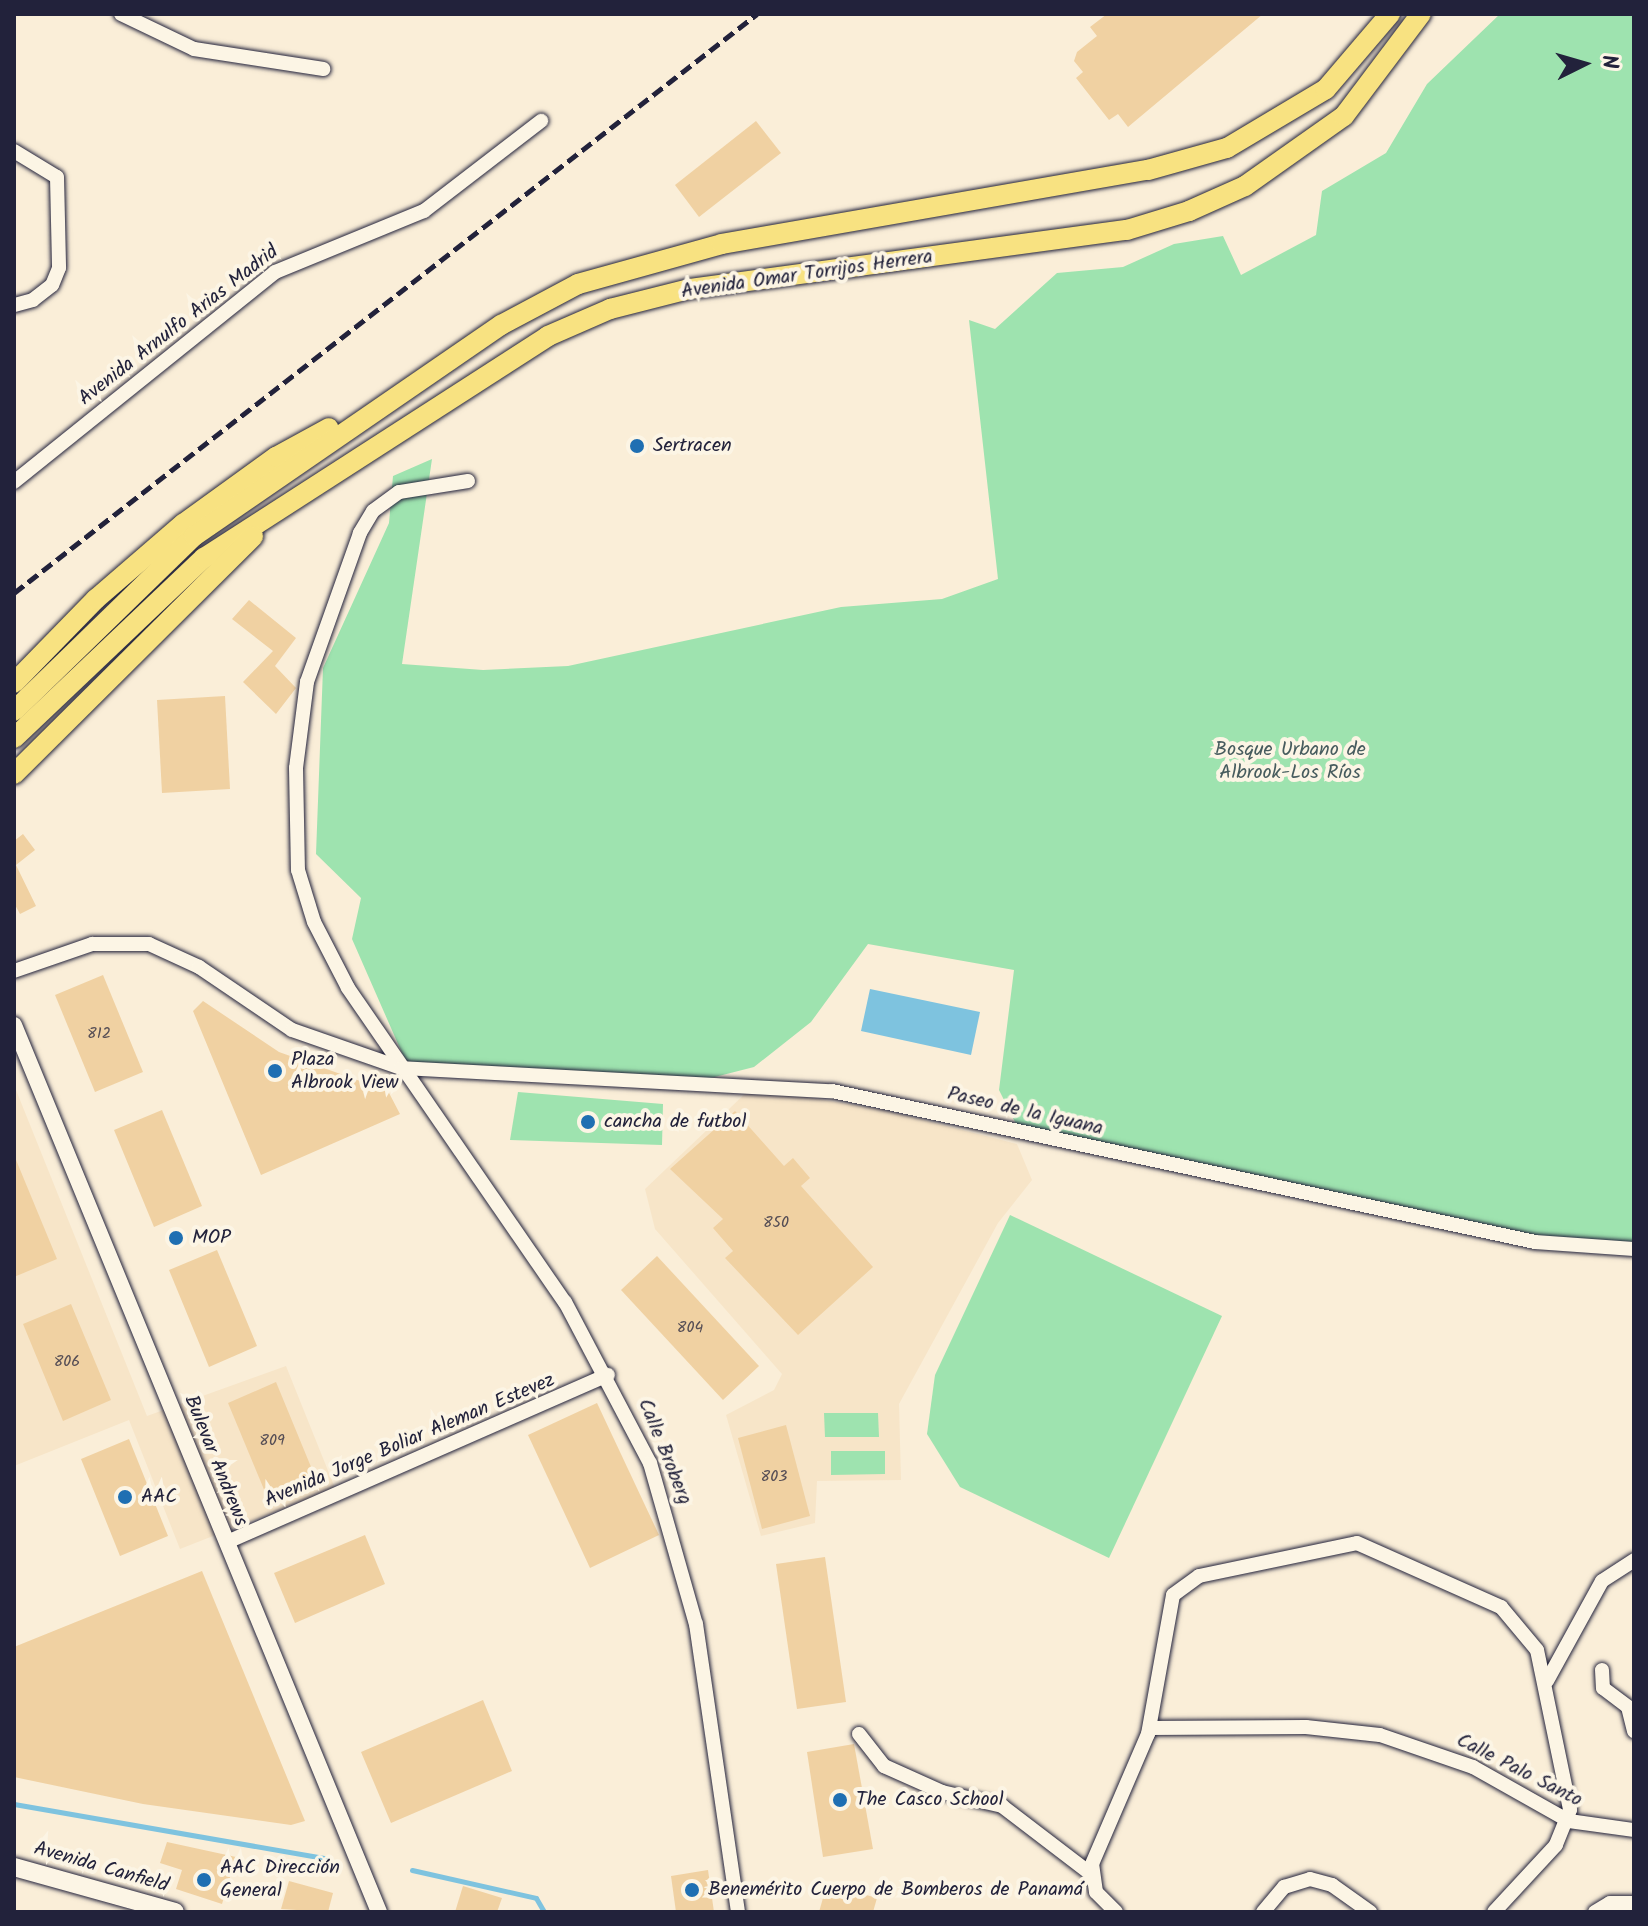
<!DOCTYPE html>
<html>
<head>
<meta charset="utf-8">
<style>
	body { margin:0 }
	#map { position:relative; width:1648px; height:1926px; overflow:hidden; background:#faeed8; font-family:Kalam,sans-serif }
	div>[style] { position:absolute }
	.built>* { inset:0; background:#f7e5c8 }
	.green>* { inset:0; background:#9ee3af }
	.water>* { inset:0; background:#7ec3df }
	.stream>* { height:5px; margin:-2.5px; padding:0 2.5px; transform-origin:2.5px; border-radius:2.5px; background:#7ec3df }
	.building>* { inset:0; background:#f0d1a2 }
	.roads { filter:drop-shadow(0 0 2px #22223b) drop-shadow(0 0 2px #22223b) }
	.minor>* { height:14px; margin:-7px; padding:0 7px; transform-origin:7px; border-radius:7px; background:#fcf5e5 }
	.tertiary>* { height:16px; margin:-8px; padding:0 8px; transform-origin:8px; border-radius:8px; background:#fcf5e5 }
	.secondary>* { height:18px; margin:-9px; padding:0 9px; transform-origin:9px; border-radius:9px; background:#fcf5e5 }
	.primary>* { height:20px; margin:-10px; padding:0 10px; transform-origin:10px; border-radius:10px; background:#f8e281 }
	.rail>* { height:5px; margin-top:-2.5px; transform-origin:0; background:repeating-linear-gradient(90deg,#22223b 0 12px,transparent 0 18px) }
	.dots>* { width:22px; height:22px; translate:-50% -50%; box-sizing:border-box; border:4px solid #fcf5e5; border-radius:50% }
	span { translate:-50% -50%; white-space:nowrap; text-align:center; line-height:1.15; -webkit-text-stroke:8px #fcf5e5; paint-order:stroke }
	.number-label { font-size:16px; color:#564e55 }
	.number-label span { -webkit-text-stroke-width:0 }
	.street-label { font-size:20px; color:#22223b }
	.poi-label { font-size:20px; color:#22223b }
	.left { translate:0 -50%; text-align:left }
	.park-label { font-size:20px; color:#475c5e }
	.frame { position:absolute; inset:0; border:16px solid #22223b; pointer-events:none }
	.north { position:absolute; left:1544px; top:24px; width:80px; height:80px; -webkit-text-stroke:6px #fcf5e5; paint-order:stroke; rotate:85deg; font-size:22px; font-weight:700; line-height:32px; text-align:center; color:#22223b }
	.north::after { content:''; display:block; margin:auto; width:28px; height:36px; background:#22223b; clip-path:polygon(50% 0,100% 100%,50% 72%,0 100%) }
</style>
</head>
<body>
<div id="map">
	<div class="built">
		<i style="clip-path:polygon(14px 1085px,147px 1416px,286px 1366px,335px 1488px,180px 1549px,129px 1420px,14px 1466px)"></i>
		<i style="clip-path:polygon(751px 1088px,884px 1110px,1017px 1144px,1032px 1180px,998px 1223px,899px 1404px,901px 1480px,817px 1481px,815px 1523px,761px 1536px,726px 1415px,774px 1390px,782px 1374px,655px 1229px,645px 1189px)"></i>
	</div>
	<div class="green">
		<i style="clip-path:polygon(1500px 14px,1634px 14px,1634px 1245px,1542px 1241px,1019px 1130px,999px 1090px,1014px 970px,868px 944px,811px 1022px,754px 1067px,703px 1080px,409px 1069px,352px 939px,361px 898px,316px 854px,323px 668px,389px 523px,393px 476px,432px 459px,402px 664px,483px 670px,568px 666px,841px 607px,942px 599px,998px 579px,969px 320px,995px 329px,1057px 273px,1123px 267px,1174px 244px,1223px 236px,1241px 275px,1316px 235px,1322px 191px,1386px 153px,1427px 84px)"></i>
		<i style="clip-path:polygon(518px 1092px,663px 1104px,662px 1145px,510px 1140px)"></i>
		<i style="clip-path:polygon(1010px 1215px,1222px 1316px,1109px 1558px,960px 1487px,927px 1434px,935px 1375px)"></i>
		<i style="clip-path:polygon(824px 1413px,878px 1413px,879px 1437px,825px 1437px)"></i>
		<i style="clip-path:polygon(831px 1451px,885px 1451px,885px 1474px,831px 1475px)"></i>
	</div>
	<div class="water">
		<i style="clip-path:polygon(870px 989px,980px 1012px,971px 1055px,861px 1031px)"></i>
	</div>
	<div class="stream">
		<i style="left:14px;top:1804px;width:316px;rotate:9.9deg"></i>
		<i style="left:412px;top:1870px;width:127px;rotate:12.7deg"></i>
		<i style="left:536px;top:1898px;width:16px;rotate:60deg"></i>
	</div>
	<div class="building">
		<i style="clip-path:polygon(1107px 14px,1263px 14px,1128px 127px,1118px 114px,1109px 120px,1076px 78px,1083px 72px,1074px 61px,1077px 52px,1097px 36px,1090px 27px)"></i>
		<i style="clip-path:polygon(756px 121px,781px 153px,699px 217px,675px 185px)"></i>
		<i style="clip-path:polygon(249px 600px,296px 638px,275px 666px,296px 688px,276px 714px,243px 682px,273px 651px,232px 619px)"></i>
		<i style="clip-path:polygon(225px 696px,230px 789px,162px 793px,157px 700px)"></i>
		<i style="clip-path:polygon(23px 834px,35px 850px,16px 865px,36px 906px,20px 914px,14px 903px,14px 841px)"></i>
		<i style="clip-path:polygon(103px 975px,143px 1072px,95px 1092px,55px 995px)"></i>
		<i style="clip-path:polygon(203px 1001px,279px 1052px,388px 1091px,400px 1114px,261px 1175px,193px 1011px)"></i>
		<i style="clip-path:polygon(162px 1110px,202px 1206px,154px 1227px,114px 1130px)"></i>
		<i style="clip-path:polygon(735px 1111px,784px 1166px,793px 1158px,810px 1178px,801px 1186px,873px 1267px,798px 1335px,725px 1258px,733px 1251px,713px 1228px,723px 1219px,670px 1169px)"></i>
		<i style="clip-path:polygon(14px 1155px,57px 1259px,14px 1277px)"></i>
		<i style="clip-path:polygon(217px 1250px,257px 1346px,209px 1367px,169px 1270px)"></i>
		<i style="clip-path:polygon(657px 1256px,759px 1366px,723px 1400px,621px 1290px)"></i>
		<i style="clip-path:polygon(71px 1304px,111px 1400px,63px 1421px,23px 1324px)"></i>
		<i style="clip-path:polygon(276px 1382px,316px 1479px,268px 1499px,228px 1403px)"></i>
		<i style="clip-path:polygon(597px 1403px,659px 1535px,590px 1568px,528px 1435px)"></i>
		<i style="clip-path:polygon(786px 1425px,810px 1516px,762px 1529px,738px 1438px)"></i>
		<i style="clip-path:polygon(129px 1439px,168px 1536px,120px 1556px,81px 1459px)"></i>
		<i style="clip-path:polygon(365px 1535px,385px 1584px,295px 1623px,274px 1573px)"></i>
		<i style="clip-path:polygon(825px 1557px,846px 1702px,797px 1709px,776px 1564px)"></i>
		<i style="clip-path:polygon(202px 1571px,305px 1821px,291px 1825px,143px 1804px,14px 1777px,14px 1647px)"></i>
		<i style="clip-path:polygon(483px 1700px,512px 1771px,391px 1823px,361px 1752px)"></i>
		<i style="clip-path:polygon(854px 1744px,873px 1849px,823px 1857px,807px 1752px)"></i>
		<i style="clip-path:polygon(167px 1842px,236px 1857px,222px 1904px,176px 1889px,182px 1870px,160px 1863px)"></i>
		<i style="clip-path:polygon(708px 1870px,714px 1912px,676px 1912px,671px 1876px)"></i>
		<i style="clip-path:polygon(289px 1881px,333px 1893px,328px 1912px,281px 1909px)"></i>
		<i style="clip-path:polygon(827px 1884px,877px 1898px,873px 1912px,819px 1912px)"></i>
		<i style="clip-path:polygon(463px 1886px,502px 1898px,497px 1912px,455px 1912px)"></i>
	</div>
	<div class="roads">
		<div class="minor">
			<i style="left:121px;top:14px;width:81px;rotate:25.6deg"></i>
			<i style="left:194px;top:49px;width:131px;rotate:8.8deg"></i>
			<i style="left:14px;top:151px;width:50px;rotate:31.2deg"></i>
			<i style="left:57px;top:177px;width:91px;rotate:88.7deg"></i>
			<i style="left:59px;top:268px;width:18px;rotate:112deg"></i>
			<i style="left:52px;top:285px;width:24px;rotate:142deg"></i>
			<i style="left:33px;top:300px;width:20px;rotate:165deg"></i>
			<i style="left:468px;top:481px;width:70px;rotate:170.9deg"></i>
			<i style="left:399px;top:492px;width:32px;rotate:144deg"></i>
			<i style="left:373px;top:511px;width:26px;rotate:121deg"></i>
			<i style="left:360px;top:533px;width:158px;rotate:109.6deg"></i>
			<i style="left:307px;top:682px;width:87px;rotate:97.3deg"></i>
			<i style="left:296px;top:768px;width:102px;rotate:88.9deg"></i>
			<i style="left:298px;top:870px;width:54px;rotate:72.9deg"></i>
			<i style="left:314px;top:922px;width:74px;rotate:62.7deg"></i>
			<i style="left:348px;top:988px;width:382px;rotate:55.4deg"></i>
			<i style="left:565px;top:1302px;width:182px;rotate:62.2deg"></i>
			<i style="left:650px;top:1463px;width:167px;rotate:74.1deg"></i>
			<i style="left:696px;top:1624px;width:291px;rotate:81.7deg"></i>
			<i style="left:14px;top:482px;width:335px;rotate:-38.8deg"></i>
			<i style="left:275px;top:272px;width:161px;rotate:-22.3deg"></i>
			<i style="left:424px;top:211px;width:148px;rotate:-37.6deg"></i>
			<i style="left:14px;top:971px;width:83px;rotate:-19.1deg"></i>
			<i style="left:92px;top:944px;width:57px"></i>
			<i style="left:149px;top:944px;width:55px;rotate:24.7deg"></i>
			<i style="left:199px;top:967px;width:112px;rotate:34.1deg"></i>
			<i style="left:292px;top:1030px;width:115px;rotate:19.2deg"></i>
			<i style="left:401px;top:1068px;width:432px;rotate:3.1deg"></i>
			<i style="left:832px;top:1091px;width:719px;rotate:12.12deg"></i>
			<i style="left:1535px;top:1242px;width:99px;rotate:4deg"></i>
			<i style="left:227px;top:1542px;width:416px;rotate:-23.7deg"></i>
			<i style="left:1602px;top:1670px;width:18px;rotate:87deg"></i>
			<i style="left:1603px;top:1688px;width:31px;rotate:37deg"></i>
			<i style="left:1628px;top:1707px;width:25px;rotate:76deg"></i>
			<i style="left:1547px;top:1681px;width:114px;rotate:-61.2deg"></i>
			<i style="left:1602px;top:1581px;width:38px;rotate:-33deg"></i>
			<i style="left:1150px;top:1728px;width:156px;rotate:-0.4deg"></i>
			<i style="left:1306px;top:1727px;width:74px;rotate:6.2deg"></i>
			<i style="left:1380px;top:1735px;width:98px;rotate:19deg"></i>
			<i style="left:1473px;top:1767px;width:110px;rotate:29.4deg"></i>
			<i style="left:1569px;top:1821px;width:66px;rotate:7.9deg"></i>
			<i style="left:859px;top:1734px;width:41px;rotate:52deg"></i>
			<i style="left:884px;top:1766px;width:64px;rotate:24.1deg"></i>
			<i style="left:942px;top:1792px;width:62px;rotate:13.1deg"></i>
			<i style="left:1002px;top:1806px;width:112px;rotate:37.4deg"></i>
			<i style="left:1116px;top:1912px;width:28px;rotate:-135deg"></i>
			<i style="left:1096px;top:1892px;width:28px;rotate:-98deg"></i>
			<i style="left:1092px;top:1864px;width:142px;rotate:-66.7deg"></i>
			<i style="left:1148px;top:1734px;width:141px;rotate:-79.8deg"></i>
			<i style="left:1173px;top:1595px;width:32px;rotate:-36deg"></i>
			<i style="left:1199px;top:1576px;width:161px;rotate:-11.8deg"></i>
			<i style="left:1357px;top:1543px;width:158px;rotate:24deg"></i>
			<i style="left:1501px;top:1607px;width:56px;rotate:50.1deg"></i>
			<i style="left:1537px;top:1650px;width:163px;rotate:78.3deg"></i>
			<i style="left:1570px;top:1810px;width:38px;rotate:112deg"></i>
			<i style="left:1556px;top:1845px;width:91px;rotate:132.8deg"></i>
			<i style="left:1263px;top:1912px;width:33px;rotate:-50deg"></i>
			<i style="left:1284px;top:1887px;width:27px;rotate:-17deg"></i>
			<i style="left:1310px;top:1879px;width:23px;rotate:15deg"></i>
			<i style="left:1332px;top:1885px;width:47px;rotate:35.4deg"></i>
			<i style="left:1595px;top:1912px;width:17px;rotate:-31deg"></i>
			<i style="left:1610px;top:1903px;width:24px"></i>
		</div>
		<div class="tertiary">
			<i style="left:14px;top:1025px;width:959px;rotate:67.63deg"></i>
		</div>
		<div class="secondary">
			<i style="left:14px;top:1867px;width:167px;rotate:15.6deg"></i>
		</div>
		<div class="primary">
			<i style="left:14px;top:683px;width:117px;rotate:-45.7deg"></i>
			<i style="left:96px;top:599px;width:115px;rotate:-40.8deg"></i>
			<i style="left:183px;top:524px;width:115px;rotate:-35.8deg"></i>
			<i style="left:276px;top:457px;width:60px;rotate:-28.7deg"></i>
			<i style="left:14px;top:711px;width:251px;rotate:-44.2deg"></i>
			<i style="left:194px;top:536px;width:373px;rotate:-34.5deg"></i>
			<i style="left:501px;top:325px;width:87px;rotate:-28deg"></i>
			<i style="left:578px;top:284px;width:149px;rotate:-15.5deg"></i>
			<i style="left:722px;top:244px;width:432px;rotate:-9.9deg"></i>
			<i style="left:1148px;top:170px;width:82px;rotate:-15.6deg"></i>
			<i style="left:1227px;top:148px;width:115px;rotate:-30.8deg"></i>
			<i style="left:1326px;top:89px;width:99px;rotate:-49.5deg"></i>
			<i style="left:14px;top:738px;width:262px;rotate:-43.5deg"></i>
			<i style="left:204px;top:558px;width:409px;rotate:-32.8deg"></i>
			<i style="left:548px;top:336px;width:68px;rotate:-23.5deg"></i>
			<i style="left:610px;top:309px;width:81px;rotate:-14.2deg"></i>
			<i style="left:689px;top:289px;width:442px;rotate:-7.7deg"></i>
			<i style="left:1127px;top:230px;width:65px;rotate:-17deg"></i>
			<i style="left:1189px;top:211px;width:61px;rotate:-24.1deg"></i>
			<i style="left:1245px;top:186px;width:121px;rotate:-35.3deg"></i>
			<i style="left:1344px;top:116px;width:128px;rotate:-53deg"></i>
			<i style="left:14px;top:774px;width:337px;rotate:-44.8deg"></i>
		</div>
	</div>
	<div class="rail">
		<i style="left:14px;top:593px;width:942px;rotate:-37.93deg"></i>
	</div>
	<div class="dots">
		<i style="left:637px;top:446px;background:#1f6fb2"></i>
		<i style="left:275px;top:1071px;background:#1f6fb2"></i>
		<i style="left:588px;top:1122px;background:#1f6fb2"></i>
		<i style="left:176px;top:1238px;background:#1f6fb2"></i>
		<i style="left:125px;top:1497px;background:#1f6fb2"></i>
		<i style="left:840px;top:1800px;background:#1f6fb2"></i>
		<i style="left:204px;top:1880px;background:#1f6fb2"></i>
		<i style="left:692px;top:1890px;background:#1f6fb2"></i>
	</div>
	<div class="number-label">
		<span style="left:99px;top:1034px">812</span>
		<span style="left:776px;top:1223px">850</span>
		<span style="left:690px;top:1328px">804</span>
		<span style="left:67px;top:1362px">806</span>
		<span style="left:272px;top:1441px">809</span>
		<span style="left:774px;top:1477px">803</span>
	</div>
	<div class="street-label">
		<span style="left:807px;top:275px;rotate:-8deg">Avenida Omar Torrijos Herrera</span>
		<span style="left:179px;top:326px;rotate:-38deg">Avenida Arnulfo Arias Madrid</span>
		<span style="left:1025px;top:1112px;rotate:13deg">Paseo de la Iguana</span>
		<span style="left:410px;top:1441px;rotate:-23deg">Avenida Jorge Boliar Aleman Estevez</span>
		<span style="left:664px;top:1452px;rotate:68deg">Calle Broberg</span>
		<span style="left:215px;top:1461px;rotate:68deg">Bulevar Andrews</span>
		<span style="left:1519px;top:1771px;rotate:27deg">Calle Palo Santo</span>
		<span style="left:101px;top:1868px;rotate:16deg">Avenida Canfield</span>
	</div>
	<div class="poi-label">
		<span class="left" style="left:653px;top:446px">Sertracen</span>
		<span class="left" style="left:291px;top:1072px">Plaza<br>Albrook View</span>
		<span class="left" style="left:604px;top:1122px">cancha de futbol</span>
		<span class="left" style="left:192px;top:1238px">MOP</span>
		<span class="left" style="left:141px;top:1497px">AAC</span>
		<span class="left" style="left:856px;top:1800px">The Casco School</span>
		<span class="left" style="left:220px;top:1880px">AAC Dirección<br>General</span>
		<span class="left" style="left:708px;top:1890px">Benemérito Cuerpo de Bomberos de Panamá</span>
	</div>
	<div class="park-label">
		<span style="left:1290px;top:762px">Bosque Urbano de<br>Albrook-Los Ríos</span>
	</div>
	<div class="frame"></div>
	<div class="north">N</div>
</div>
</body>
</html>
